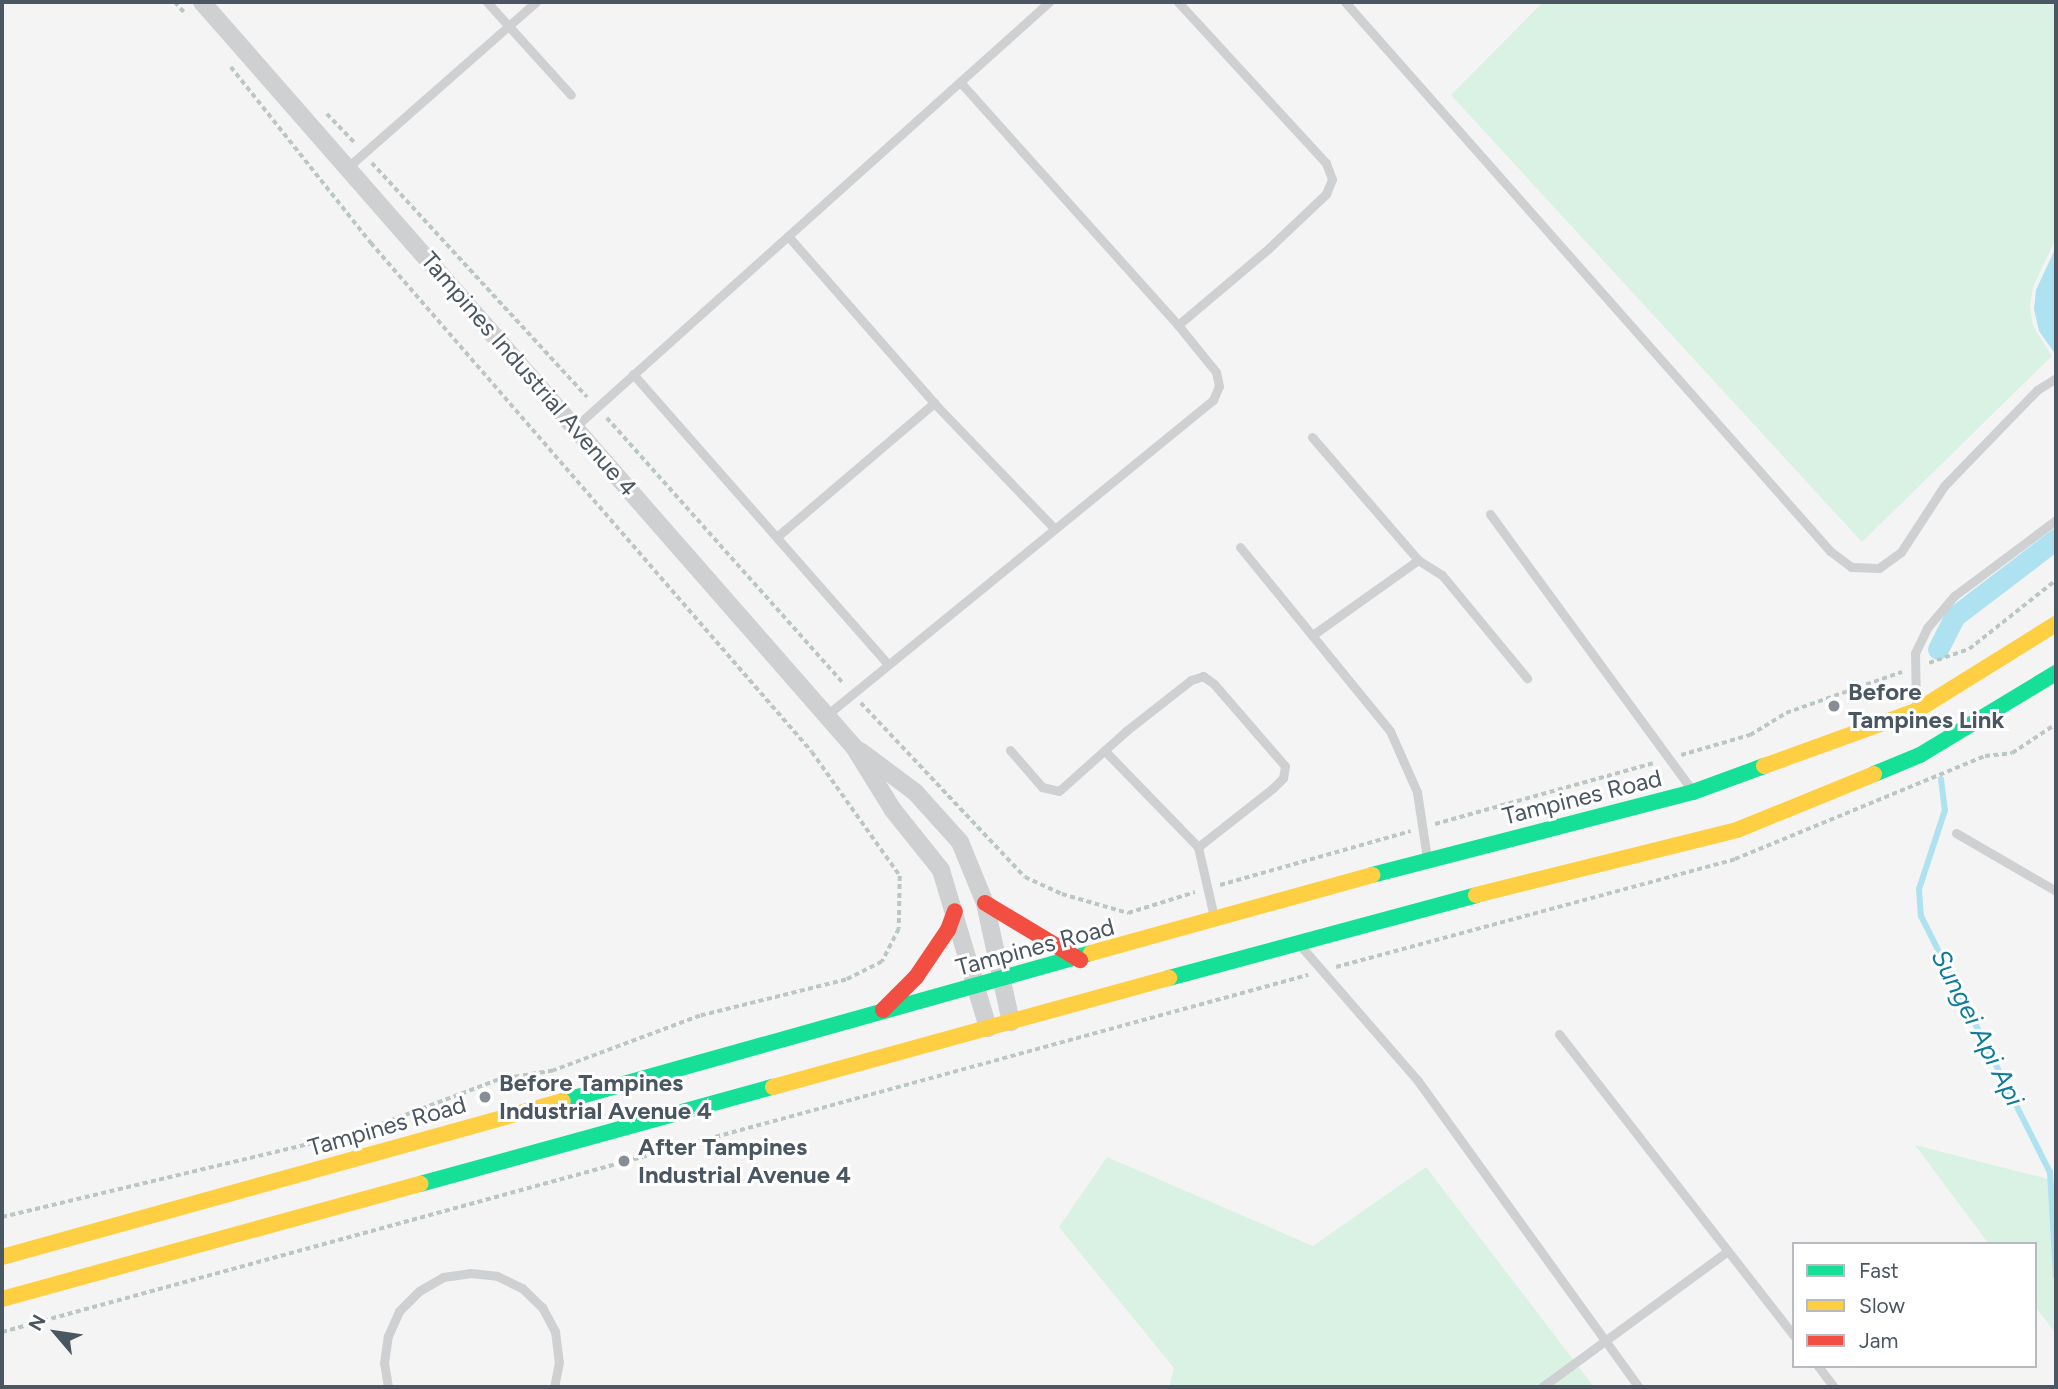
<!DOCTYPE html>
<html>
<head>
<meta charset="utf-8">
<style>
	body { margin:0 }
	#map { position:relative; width:2058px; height:1389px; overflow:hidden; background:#f4f4f4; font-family:Figtree,sans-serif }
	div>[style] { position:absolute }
	.green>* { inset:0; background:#d9f2e3 }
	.water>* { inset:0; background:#aee2f0 }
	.stream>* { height:6px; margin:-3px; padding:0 3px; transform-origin:3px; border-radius:3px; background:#aee2f0 }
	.canal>* { height:21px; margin:-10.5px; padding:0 10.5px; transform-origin:10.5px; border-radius:10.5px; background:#aee2f0 }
	.path>* { height:3.5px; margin-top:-1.75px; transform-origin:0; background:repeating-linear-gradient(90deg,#bcc7c4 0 5px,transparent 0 8.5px) }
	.lane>* { height:9px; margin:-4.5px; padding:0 4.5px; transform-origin:4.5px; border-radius:4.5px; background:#ced0d2 }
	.street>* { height:18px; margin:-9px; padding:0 9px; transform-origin:9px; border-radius:9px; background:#ced0d2 }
	.fast>* { height:16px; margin:-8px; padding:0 8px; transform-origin:8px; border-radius:8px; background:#16e098 }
	.slow>* { height:16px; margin:-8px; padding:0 8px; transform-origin:8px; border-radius:8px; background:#ffcf43 }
	.jam>* { height:16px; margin:-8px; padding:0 8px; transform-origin:8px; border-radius:8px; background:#f24e42 }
	.dots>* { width:19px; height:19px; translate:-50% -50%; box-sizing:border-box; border:4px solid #fff; border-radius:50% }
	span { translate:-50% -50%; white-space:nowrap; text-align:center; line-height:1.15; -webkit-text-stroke:6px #fff; paint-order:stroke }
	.street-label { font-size:24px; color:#4a5661 }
	.poi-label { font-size:24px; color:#4a5661; font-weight:700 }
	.left { translate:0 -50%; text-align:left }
	.water-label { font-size:26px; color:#0c7c9b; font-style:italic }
	.frame { position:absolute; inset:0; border:4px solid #4a5661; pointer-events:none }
	.legend { position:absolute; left:1792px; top:1242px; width:245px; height:126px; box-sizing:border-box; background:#fff; border:2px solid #b7bbc0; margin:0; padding:9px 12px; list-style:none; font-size:21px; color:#4a5661 }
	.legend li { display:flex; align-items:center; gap:14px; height:35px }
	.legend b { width:35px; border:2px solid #b7bbc0 }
	.north { position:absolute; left:21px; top:1298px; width:70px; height:70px; -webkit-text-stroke:5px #fff; paint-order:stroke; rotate:299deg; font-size:19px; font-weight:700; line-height:28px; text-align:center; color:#4a5661 }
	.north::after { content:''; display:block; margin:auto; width:24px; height:32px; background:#4a5661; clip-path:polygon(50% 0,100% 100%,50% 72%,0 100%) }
</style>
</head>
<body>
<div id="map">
	<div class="green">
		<i style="clip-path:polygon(1543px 2px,2056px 2px,2056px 238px,2033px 287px,2030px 306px,2033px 326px,2052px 356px,1862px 542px,1451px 95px)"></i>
		<i style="clip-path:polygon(1915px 1145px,2056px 1181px,2056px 1334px,2035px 1306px,2035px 1244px,1989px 1244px)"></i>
		<i style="clip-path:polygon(1107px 1157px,1313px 1246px,1426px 1167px,1594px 1387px,1169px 1387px,1174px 1368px,1059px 1227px)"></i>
	</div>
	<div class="water">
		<i style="clip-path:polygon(2056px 247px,2056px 355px,2039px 331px,2034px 309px,2036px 290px)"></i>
	</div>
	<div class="stream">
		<i style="left:1941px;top:779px;width:31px;rotate:83deg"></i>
		<i style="left:1945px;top:810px;width:83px;rotate:108.2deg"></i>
		<i style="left:1919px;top:889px;width:27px;rotate:86deg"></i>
		<i style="left:1921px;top:916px;width:287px;rotate:63.3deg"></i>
		<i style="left:2050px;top:1172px;width:104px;rotate:86.7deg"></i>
	</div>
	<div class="canal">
		<i style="left:1938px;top:649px;width:37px;rotate:-63deg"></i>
		<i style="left:1955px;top:616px;width:127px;rotate:-37.3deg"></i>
	</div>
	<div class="path">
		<i style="left:175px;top:2px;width:15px;rotate:48deg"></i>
		<i style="left:231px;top:67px;width:225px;rotate:51.5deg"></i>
		<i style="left:371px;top:243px;width:673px;rotate:49.09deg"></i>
		<i style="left:812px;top:752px;width:152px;rotate:54.6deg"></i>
		<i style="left:900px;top:876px;width:53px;rotate:91.1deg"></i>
		<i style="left:899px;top:929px;width:37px;rotate:117deg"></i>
		<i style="left:882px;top:962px;width:40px;rotate:153.4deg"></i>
		<i style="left:846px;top:980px;width:150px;rotate:166.1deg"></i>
		<i style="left:700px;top:1016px;width:157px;rotate:159.5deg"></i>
		<i style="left:553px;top:1071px;width:56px;rotate:170.7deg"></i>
		<i style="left:498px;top:1080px;width:135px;rotate:159.1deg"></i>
		<i style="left:327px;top:114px;width:42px;rotate:46deg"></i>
		<i style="left:372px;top:163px;width:318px;rotate:47.4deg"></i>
		<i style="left:607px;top:418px;width:356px;rotate:48.3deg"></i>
		<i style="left:1929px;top:663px;width:42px;rotate:-19.3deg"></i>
		<i style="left:1969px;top:649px;width:111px;rotate:-38.4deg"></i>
		<i style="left:861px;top:703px;width:239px;rotate:46.7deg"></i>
		<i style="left:1025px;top:877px;width:41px;rotate:24.7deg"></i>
		<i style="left:1062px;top:894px;width:69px;rotate:16.1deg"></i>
		<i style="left:1128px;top:913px;width:70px;rotate:-17.4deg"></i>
		<i style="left:1681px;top:755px;width:72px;rotate:-16.2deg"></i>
		<i style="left:1750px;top:735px;width:42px;rotate:-31.4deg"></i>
		<i style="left:1786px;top:713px;width:123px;rotate:-19.5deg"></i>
		<i style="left:1435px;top:824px;width:226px;rotate:-15.6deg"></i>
		<i style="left:1220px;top:885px;width:198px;rotate:-15.8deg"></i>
		<i style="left:1336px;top:967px;width:413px;rotate:-15.1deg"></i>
		<i style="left:1735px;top:859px;width:270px;rotate:-22.4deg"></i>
		<i style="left:1985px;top:756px;width:27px;rotate:-6deg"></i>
		<i style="left:2012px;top:753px;width:53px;rotate:-33.4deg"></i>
		<i style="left:2px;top:1217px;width:341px;rotate:-13.4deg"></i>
		<i style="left:2px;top:1332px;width:1354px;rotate:-15.29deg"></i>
	</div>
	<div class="lane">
		<i style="left:487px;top:2px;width:125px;rotate:47.9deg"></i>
		<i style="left:1345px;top:2px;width:733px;rotate:48.54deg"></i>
		<i style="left:1830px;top:551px;width:26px;rotate:37deg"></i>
		<i style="left:1851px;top:567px;width:28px;rotate:2deg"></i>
		<i style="left:1879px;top:568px;width:27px;rotate:-36deg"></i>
		<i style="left:1901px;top:552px;width:79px;rotate:-56.9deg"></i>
		<i style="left:1944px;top:486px;width:134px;rotate:-45.9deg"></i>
		<i style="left:2037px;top:390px;width:22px;rotate:-32deg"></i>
		<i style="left:348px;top:167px;width:250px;rotate:-41.3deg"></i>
		<i style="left:788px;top:236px;width:222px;rotate:48.8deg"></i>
		<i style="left:934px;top:403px;width:172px;rotate:46.2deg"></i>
		<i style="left:1178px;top:325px;width:119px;rotate:-40.2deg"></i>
		<i style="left:1269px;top:248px;width:79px;rotate:-43.5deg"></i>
		<i style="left:1326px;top:194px;width:16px;rotate:-68deg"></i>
		<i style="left:1332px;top:179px;width:17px;rotate:-111deg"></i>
		<i style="left:1326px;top:163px;width:219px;rotate:-132.6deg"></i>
		<i style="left:633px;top:374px;width:386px;rotate:48.7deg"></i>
		<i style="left:575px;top:427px;width:637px;rotate:-41.88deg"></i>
		<i style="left:1312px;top:437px;width:162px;rotate:49.2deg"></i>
		<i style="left:1490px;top:514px;width:342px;rotate:53.8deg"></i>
		<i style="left:779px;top:535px;width:204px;rotate:-40.4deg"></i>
		<i style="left:1240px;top:547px;width:237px;rotate:50.8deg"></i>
		<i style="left:1390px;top:731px;width:67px;rotate:66.1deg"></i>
		<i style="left:1417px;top:792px;width:67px;rotate:81.4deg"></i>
		<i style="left:1314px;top:634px;width:128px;rotate:-35.4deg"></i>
		<i style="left:1418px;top:560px;width:28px;rotate:32deg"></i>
		<i style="left:1442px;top:575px;width:134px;rotate:50.5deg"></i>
		<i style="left:1916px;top:705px;width:52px;rotate:-91.1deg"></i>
		<i style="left:1915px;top:653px;width:28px;rotate:-64deg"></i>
		<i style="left:1927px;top:628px;width:42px;rotate:-49.8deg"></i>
		<i style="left:1954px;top:596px;width:127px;rotate:-36.7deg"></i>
		<i style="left:828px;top:714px;width:497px;rotate:-39.2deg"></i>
		<i style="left:1213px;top:400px;width:15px;rotate:-67deg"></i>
		<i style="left:1219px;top:386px;width:14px;rotate:-102deg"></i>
		<i style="left:1216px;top:372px;width:60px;rotate:-129deg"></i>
		<i style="left:1178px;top:325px;width:326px;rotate:-131.9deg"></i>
		<i style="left:1010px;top:750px;width:49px;rotate:49.1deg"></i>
		<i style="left:1042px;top:787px;width:17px;rotate:13deg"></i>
		<i style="left:1059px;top:791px;width:90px;rotate:-41.8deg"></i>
		<i style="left:1126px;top:731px;width:83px;rotate:-38.1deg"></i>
		<i style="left:1191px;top:680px;width:13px;rotate:-18deg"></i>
		<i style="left:1203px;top:676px;width:14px;rotate:36deg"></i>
		<i style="left:1214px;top:684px;width:108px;rotate:49.1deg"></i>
		<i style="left:1285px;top:766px;width:12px;rotate:99deg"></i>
		<i style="left:1283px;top:778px;width:14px;rotate:135deg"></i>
		<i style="left:1273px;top:788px;width:95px;rotate:141.8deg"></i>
		<i style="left:1105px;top:751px;width:134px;rotate:45.9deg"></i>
		<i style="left:1198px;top:847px;width:72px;rotate:77.1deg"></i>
		<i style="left:1956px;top:833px;width:116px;rotate:30.1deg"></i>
		<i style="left:1299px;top:944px;width:181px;rotate:49deg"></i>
		<i style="left:1418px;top:1081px;width:377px;rotate:54.2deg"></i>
		<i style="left:1559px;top:1034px;width:383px;rotate:52.1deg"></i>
		<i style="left:1818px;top:1366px;width:26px;rotate:53deg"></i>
		<i style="left:388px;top:1387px;width:24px;rotate:-99deg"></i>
		<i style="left:384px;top:1363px;width:27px;rotate:-82deg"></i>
		<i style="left:388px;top:1336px;width:27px;rotate:-66deg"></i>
		<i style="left:399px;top:1311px;width:28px;rotate:-45deg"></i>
		<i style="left:419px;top:1291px;width:28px;rotate:-30deg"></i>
		<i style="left:443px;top:1277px;width:27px;rotate:-8deg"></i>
		<i style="left:470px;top:1273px;width:27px;rotate:6deg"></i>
		<i style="left:497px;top:1276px;width:28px;rotate:26deg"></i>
		<i style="left:522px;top:1288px;width:28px;rotate:44deg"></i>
		<i style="left:542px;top:1307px;width:27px;rotate:62deg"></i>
		<i style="left:555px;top:1331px;width:31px;rotate:83deg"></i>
		<i style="left:559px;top:1362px;width:25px;rotate:101deg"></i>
		<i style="left:1542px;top:1387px;width:230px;rotate:-36.2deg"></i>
	</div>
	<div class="street">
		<i style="left:202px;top:2px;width:990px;rotate:48.81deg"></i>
		<i style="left:854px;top:747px;width:74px;rotate:58.2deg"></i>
		<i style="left:893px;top:810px;width:77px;rotate:51.3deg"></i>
		<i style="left:941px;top:870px;width:165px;rotate:73.4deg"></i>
		<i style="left:860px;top:751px;width:69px;rotate:36.7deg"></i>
		<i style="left:915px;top:792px;width:67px;rotate:48deg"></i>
		<i style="left:960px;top:842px;width:66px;rotate:67.7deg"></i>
		<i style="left:985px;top:903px;width:122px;rotate:77.7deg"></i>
	</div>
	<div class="fast">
		<i style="left:1874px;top:774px;width:50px;rotate:-22.4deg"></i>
		<i style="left:1920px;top:755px;width:159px;rotate:-31.1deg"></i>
		<i style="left:1372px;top:875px;width:332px;rotate:-14.5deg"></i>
		<i style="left:1693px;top:792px;width:76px;rotate:-20.1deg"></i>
		<i style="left:1169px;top:978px;width:318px;rotate:-15.1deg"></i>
		<i style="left:563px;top:1101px;width:548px;rotate:-15.66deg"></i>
		<i style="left:420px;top:1184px;width:366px;rotate:-15.4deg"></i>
	</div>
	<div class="slow">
		<i style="left:1764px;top:766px;width:162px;rotate:-19.9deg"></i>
		<i style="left:1916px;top:711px;width:165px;rotate:-31.9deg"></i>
		<i style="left:1476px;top:895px;width:269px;rotate:-14deg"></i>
		<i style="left:1737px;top:830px;width:148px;rotate:-22.2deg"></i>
		<i style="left:1091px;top:953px;width:292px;rotate:-15.5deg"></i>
		<i style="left:773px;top:1087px;width:411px;rotate:-15.4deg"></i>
		<i style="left:2px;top:1257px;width:582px;rotate:-15.54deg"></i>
		<i style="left:2px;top:1299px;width:434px;rotate:-15.4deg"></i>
	</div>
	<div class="jam">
		<i style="left:985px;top:903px;width:111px;rotate:31deg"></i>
		<i style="left:883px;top:1010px;width:47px;rotate:-45deg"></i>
		<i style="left:916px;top:977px;width:57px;rotate:-55.8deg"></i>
		<i style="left:948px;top:930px;width:20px;rotate:-70deg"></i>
	</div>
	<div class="dots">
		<i style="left:1834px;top:706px;background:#868d94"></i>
		<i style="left:485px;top:1097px;background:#868d94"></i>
		<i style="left:624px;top:1161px;background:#868d94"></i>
	</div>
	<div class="street-label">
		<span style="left:529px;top:374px;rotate:49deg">Tampines Industrial Avenue 4</span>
		<span style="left:1582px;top:797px;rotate:-14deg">Tampines Road</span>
		<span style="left:1035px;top:947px;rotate:-15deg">Tampines Road</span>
		<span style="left:387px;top:1126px;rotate:-16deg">Tampines Road</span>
	</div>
	<div class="poi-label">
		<span class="left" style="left:1848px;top:706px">Before<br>Tampines Link</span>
		<span class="left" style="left:499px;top:1097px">Before Tampines<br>Industrial Avenue 4</span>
		<span class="left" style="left:638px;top:1161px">After Tampines<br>Industrial Avenue 4</span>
	</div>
	<div class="water-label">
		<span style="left:1977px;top:1028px;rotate:63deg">Sungei Api Api</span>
	</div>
	<div class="frame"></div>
	<ul class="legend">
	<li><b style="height:9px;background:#16e098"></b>Fast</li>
	<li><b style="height:9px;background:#ffcf43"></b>Slow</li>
	<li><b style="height:9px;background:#f24e42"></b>Jam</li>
	</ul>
	<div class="north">N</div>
</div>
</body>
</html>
